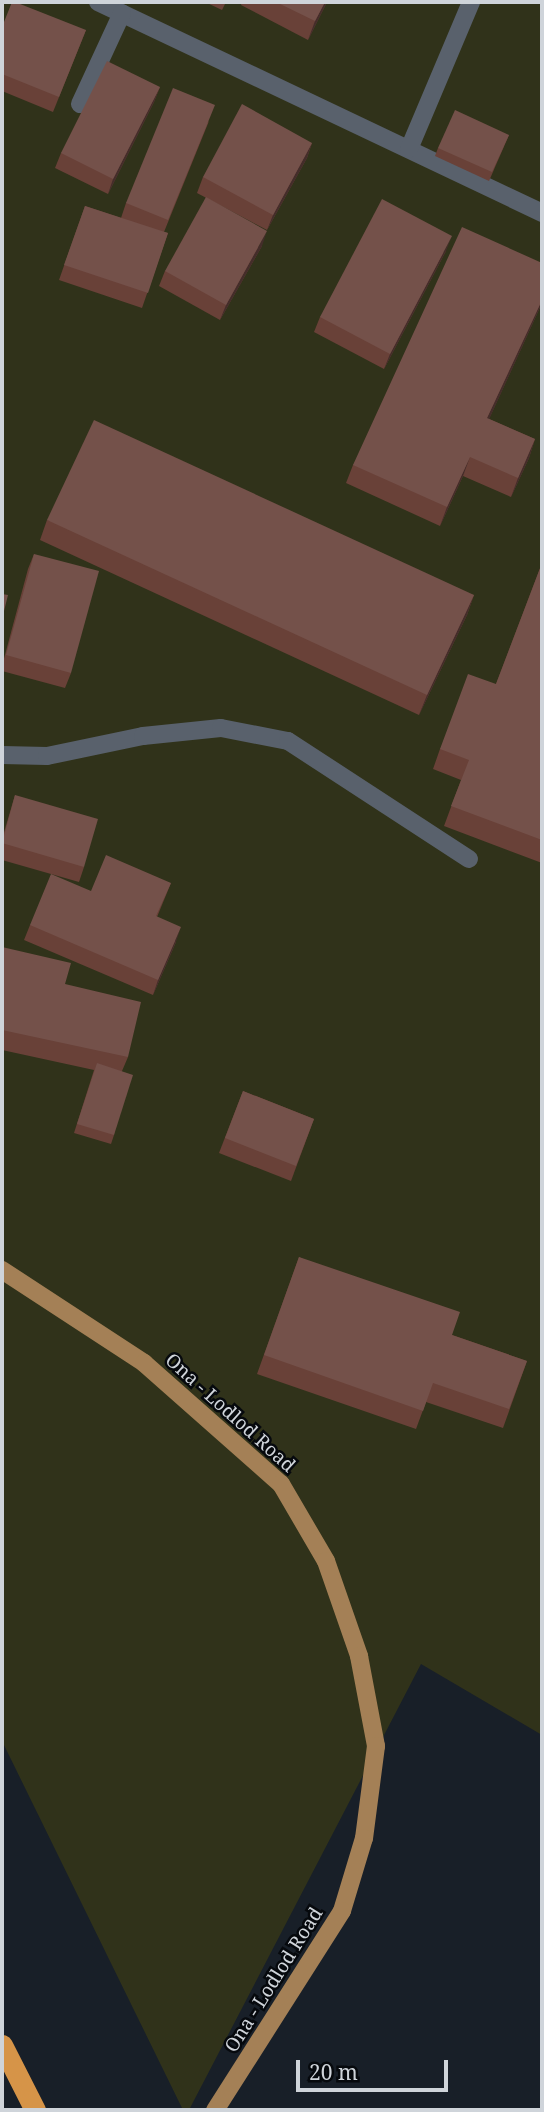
<!DOCTYPE html>
<html>
<head>
<meta charset="utf-8">
<style>
	body { margin:0 }
	#map { position:relative; width:544px; height:2112px; overflow:hidden; background:#181f28; font-family:"Noto Serif",serif }
	div>[style] { position:absolute }
	.green>* { inset:0; background:#30321a }
	.minor>* { height:18px; margin:-9px; padding:0 9px; transform-origin:9px; border-radius:9px; background:#59616c }
	.major>* { height:18px; margin:-9px; padding:0 9px; transform-origin:9px; border-radius:9px; background:#a48056 }
	.highway>* { height:21px; margin:-10.5px; padding:0 10.5px; transform-origin:10.5px; border-radius:10.5px; background:#d69448 }
	.wall>* { inset:0; background:#694138 }
	.shaded-wall>* { inset:0; background:#442d2a }
	.building>* { inset:0; background:#74514a }
	span { translate:-50% -50%; white-space:nowrap; text-align:center; line-height:1.15; -webkit-text-stroke:5px #06090d; paint-order:stroke }
	.street-label { font-size:19px; color:#cfd4da }
	.frame { position:absolute; inset:0; border:4px solid #cfd4da; pointer-events:none }
	.scale { position:absolute; left:296px; top:2060px; width:152px; height:32px; box-sizing:border-box; border:4px solid #cfd4da; border-top:0; padding-left:9px; font-size:21px; line-height:24px; white-space:nowrap; color:#cfd4da; -webkit-text-stroke:5px #06090d; paint-order:stroke }
</style>
</head>
<body>
<div id="map">
	<div class="green">
		<i style="clip-path:polygon(2px 2px,542px 2px,542px 1735px,421px 1664px,189px 2110px,183px 2110px,2px 1741px)"></i>
	</div>
	<div class="minor">
		<i style="left:98px;top:2px;width:492px;rotate:25.4deg"></i>
		<i style="left:80px;top:104px;width:100px;rotate:-65.2deg"></i>
		<i style="left:409px;top:149px;width:160px;rotate:-67.1deg"></i>
		<i style="left:2px;top:755px;width:45px;rotate:1.3deg"></i>
		<i style="left:47px;top:756px;width:98px;rotate:-11.8deg"></i>
		<i style="left:143px;top:736px;width:78px;rotate:-5.9deg"></i>
		<i style="left:221px;top:728px;width:68px;rotate:11deg"></i>
		<i style="left:288px;top:741px;width:216px;rotate:33.1deg"></i>
	</div>
	<div class="major">
		<i style="left:2px;top:1270px;width:170px;rotate:33.2deg"></i>
		<i style="left:144px;top:1363px;width:183px;rotate:41.5deg"></i>
		<i style="left:281px;top:1484px;width:89px;rotate:59.7deg"></i>
		<i style="left:326px;top:1561px;width:101px;rotate:70.8deg"></i>
		<i style="left:359px;top:1656px;width:92px;rotate:79.3deg"></i>
		<i style="left:376px;top:1746px;width:93px;rotate:97.4deg"></i>
		<i style="left:364px;top:1838px;width:76px;rotate:106.8deg"></i>
		<i style="left:342px;top:1911px;width:236px;rotate:122.5deg"></i>
	</div>
	<div class="highway">
		<i style="left:2px;top:2045px;width:73px;rotate:63.1deg"></i>
	</div>
	<div class="wall">
		<i style="clip-path:polygon(205px 2px,226px 2px,222px 10px)"></i>
		<i style="clip-path:polygon(242px 2px,327px 2px,308px 40px,241px 5px)"></i>
		<i style="clip-path:polygon(2px 27px,86px 30px,53px 112px,2px 91px)"></i>
		<i style="clip-path:polygon(160px 87px,154px 102px,108px 194px,55px 168px,61px 153px)"></i>
		<i style="clip-path:polygon(209px 121px,164px 232px,168px 233px,142px 308px,59px 280px,85px 206px,121px 218px,126px 203px)"></i>
		<i style="clip-path:polygon(509px 135px,489px 181px,435px 156px,438px 148px)"></i>
		<i style="clip-path:polygon(312px 143px,307px 158px,267px 230px,197px 193px,203px 177px)"></i>
		<i style="clip-path:polygon(262px 246px,220px 320px,159px 286px,165px 271px)"></i>
		<i style="clip-path:polygon(446px 251px,384px 369px,314px 332px,320px 317px)"></i>
		<i style="clip-path:polygon(542px 263px,542px 303px,489px 419px,535px 439px,529px 458px,511px 497px,463px 476px,440px 526px,346px 483px,353px 465px)"></i>
		<i style="clip-path:polygon(47px 520px,474px 595px,467px 615px,419px 715px,40px 540px)"></i>
		<i style="clip-path:polygon(34px 554px,71px 673px,65px 688px,2px 671px,2px 666px,28px 569px)"></i>
		<i style="clip-path:polygon(542px 563px,542px 863px,444px 826px,461px 780px,433px 769px,440px 749px,496px 684px)"></i>
		<i style="clip-path:polygon(15px 795px,84px 867px,79px 882px,2px 860px,2px 839px)"></i>
		<i style="clip-path:polygon(171px 883px,157px 917px,176px 942px,153px 995px,24px 940px,30px 925px)"></i>
		<i style="clip-path:polygon(2px 947px,65px 984px,128px 1057px,122px 1071px,114px 1135px,111px 1144px,74px 1133px,94px 1070px,2px 1050px)"></i>
		<i style="clip-path:polygon(243px 1091px,314px 1119px,291px 1181px,219px 1153px)"></i>
		<i style="clip-path:polygon(299px 1257px,452px 1335px,527px 1361px,503px 1428px,426px 1402px,416px 1429px,257px 1374px)"></i>
	</div>
	<div class="shaded-wall">
		<i style="clip-path:polygon(325px 2px,327px 2px,308px 40px,315px 21px)"></i>
		<i style="clip-path:polygon(160px 87px,154px 102px,108px 194px,113px 179px)"></i>
		<i style="clip-path:polygon(312px 143px,307px 158px,267px 230px,273px 215px)"></i>
		<i style="clip-path:polygon(267px 231px,262px 246px,220px 320px,226px 305px)"></i>
		<i style="clip-path:polygon(452px 236px,446px 251px,384px 369px,390px 354px)"></i>
		<i style="clip-path:polygon(542px 300px,542px 303px,481px 437px,487px 418px)"></i>
		<i style="clip-path:polygon(535px 439px,529px 458px,511px 497px,518px 478px)"></i>
		<i style="clip-path:polygon(470px 457px,463px 476px,440px 526px,447px 507px)"></i>
		<i style="clip-path:polygon(474px 595px,467px 615px,419px 715px,427px 695px)"></i>
		<i style="clip-path:polygon(181px 927px,176px 942px,153px 995px,158px 980px)"></i>
	</div>
	<div class="building">
		<i style="clip-path:polygon(12px 2px,15px 2px,86px 30px,59px 97px,2px 74px,2px 27px)"></i>
		<i style="clip-path:polygon(276px 2px,325px 2px,315px 21px)"></i>
		<i style="clip-path:polygon(107px 61px,160px 87px,113px 179px,61px 153px)"></i>
		<i style="clip-path:polygon(173px 88px,215px 105px,168px 220px,126px 203px)"></i>
		<i style="clip-path:polygon(242px 104px,312px 143px,273px 215px,203px 177px)"></i>
		<i style="clip-path:polygon(455px 110px,509px 135px,492px 172px,438px 148px)"></i>
		<i style="clip-path:polygon(206px 197px,267px 231px,226px 305px,165px 271px)"></i>
		<i style="clip-path:polygon(382px 199px,452px 236px,390px 354px,320px 317px)"></i>
		<i style="clip-path:polygon(85px 206px,168px 233px,148px 293px,64px 265px)"></i>
		<i style="clip-path:polygon(462px 227px,542px 263px,542px 300px,487px 418px,535px 439px,518px 478px,470px 457px,447px 507px,353px 465px)"></i>
		<i style="clip-path:polygon(94px 420px,474px 595px,427px 695px,47px 520px)"></i>
		<i style="clip-path:polygon(34px 554px,99px 571px,71px 673px,6px 655px)"></i>
		<i style="clip-path:polygon(542px 563px,542px 840px,451px 806px,469px 760px,440px 749px,468px 674px,496px 684px)"></i>
		<i style="clip-path:polygon(2px 594px,8px 595px,2px 619px)"></i>
		<i style="clip-path:polygon(15px 795px,98px 819px,84px 867px,2px 843px)"></i>
		<i style="clip-path:polygon(106px 855px,171px 883px,156px 916px,181px 927px,158px 980px,30px 925px,51px 874px,91px 891px)"></i>
		<i style="clip-path:polygon(2px 947px,71px 963px,65px 984px,141px 1002px,128px 1057px,2px 1030px)"></i>
		<i style="clip-path:polygon(97px 1063px,133px 1075px,114px 1135px,77px 1124px)"></i>
		<i style="clip-path:polygon(243px 1091px,314px 1119px,296px 1166px,225px 1138px)"></i>
		<i style="clip-path:polygon(299px 1257px,460px 1312px,452px 1335px,527px 1361px,509px 1409px,433px 1383px,423px 1411px,264px 1355px)"></i>
	</div>
	<div class="street-label">
		<span style="left:230px;top:1413px;rotate:42deg">Ona - Lodlod Road</span>
		<span style="left:274px;top:1980px;rotate:-58deg">Ona - Lodlod Road</span>
	</div>
	<div class="frame"></div>
	<div class="scale">20 m</div>
</div>
</body>
</html>
